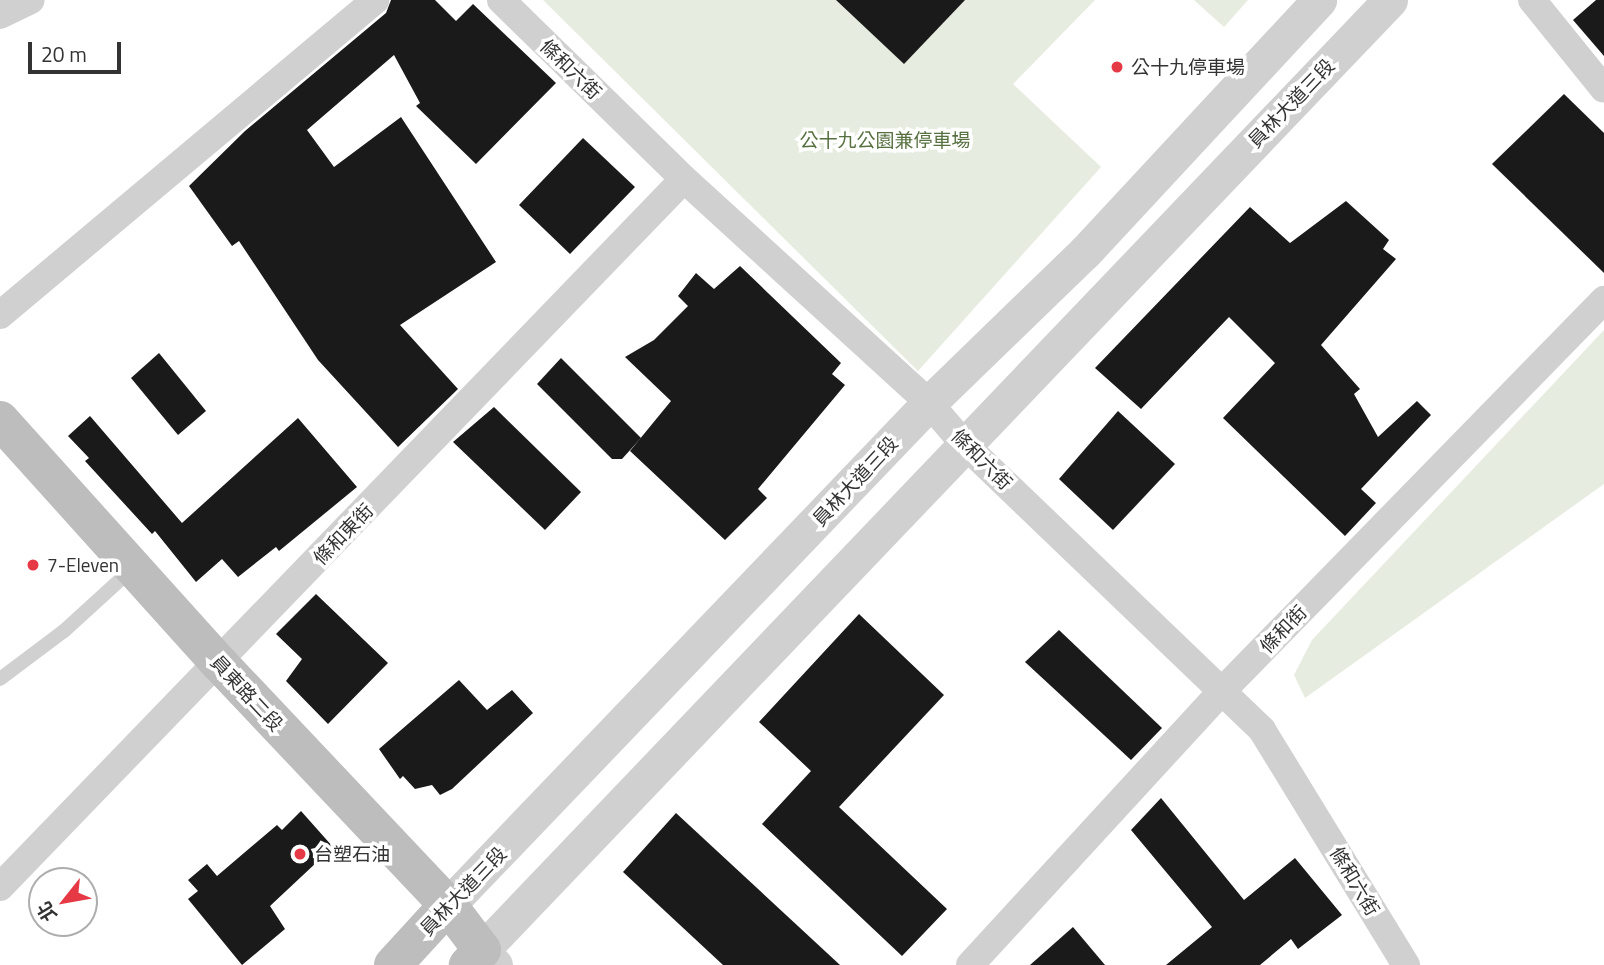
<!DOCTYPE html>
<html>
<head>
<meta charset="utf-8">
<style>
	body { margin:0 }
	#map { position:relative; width:1604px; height:965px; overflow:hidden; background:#fff; font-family:"Titillium Web","Noto Sans TC",sans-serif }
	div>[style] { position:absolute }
	.green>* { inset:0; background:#e6ecdf }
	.building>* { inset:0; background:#1a1a1a }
	.service>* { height:14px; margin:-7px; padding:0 7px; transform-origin:7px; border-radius:7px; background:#d0d0d0 }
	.minor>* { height:28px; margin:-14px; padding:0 14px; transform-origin:14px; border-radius:14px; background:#d0d0d0 }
	.tertiary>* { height:35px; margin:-17.5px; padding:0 17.5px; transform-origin:17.5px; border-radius:17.5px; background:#d0d0d0 }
	.secondary>* { height:38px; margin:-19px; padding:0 19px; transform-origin:19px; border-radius:19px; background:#bdbdbd }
	.dots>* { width:19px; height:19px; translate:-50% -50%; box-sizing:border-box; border:4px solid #fff; border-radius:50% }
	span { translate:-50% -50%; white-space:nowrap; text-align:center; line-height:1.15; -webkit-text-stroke:7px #fff; paint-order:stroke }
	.poi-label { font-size:19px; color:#333 }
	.left { translate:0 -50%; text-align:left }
	.street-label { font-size:19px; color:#333 }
	.park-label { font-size:19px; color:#56703f }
	.north { position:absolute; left:28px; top:867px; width:70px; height:70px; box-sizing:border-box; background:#fff; border:2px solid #adadad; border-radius:50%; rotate:239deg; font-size:19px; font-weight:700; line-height:28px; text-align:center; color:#333 }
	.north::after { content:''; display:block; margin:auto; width:24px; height:32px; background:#e63946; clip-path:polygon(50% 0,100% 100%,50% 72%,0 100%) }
	.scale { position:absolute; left:28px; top:42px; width:93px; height:32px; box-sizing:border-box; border:4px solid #333; border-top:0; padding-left:9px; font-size:21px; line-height:24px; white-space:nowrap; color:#333; -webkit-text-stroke:5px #fff; paint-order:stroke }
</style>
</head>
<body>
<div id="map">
	<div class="green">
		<i style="clip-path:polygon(543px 0,1095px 0,1013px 84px,1101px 167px,918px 371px)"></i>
		<i style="clip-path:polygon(1194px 0,1248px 0,1224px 27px)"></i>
		<i style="clip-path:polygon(1604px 330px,1604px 484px,1305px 698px,1294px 675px,1312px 640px)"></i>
	</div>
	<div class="building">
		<i style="clip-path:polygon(391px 0,435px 0,456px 21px,473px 4px,556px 83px,476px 164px,416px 106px,420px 103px,394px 55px,307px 130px,334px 167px,401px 117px,496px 262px,400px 325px,458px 389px,398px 447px,318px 360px,239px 241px,232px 246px,189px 186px,245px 131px,386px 13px)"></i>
		<i style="clip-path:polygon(836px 0,965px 0,904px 64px)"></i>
		<i style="clip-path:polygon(1596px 0,1604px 0,1604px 56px,1573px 20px)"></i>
		<i style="clip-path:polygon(1564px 94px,1604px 133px,1604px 273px,1492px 164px)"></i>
		<i style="clip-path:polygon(583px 138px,635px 187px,570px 254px,519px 205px)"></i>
		<i style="clip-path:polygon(1346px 201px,1389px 240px,1383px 249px,1396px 259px,1321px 345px,1360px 389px,1354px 394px,1378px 437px,1417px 401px,1431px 415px,1361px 489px,1376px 503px,1345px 536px,1223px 418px,1275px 363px,1229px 317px,1141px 409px,1095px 368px,1250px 207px,1290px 243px)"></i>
		<i style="clip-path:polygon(740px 266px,841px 363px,832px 374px,845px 385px,758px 489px,767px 498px,725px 540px,630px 451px,671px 401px,625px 357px,654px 340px,688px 306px,678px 296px,696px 273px,714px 289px)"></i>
		<i style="clip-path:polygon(159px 353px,206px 411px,178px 435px,131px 378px)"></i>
		<i style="clip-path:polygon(561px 358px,641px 438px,622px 459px,612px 459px,537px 384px)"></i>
		<i style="clip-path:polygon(494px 407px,581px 492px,545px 530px,453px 442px)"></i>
		<i style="clip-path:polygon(1118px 411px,1175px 464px,1113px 530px,1059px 479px)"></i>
		<i style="clip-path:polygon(90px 416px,182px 523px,298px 418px,357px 487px,279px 551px,276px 547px,238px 577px,222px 559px,196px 582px,155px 531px,152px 534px,85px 461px,89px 458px,68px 436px)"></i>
		<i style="clip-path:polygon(316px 594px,388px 663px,328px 724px,286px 681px,302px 659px,276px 634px)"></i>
		<i style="clip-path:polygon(859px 614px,944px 695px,839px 807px,947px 909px,902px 956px,762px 824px,811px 771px,759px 722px)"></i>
		<i style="clip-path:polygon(1059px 630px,1162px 728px,1131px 760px,1025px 662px)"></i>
		<i style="clip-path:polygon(459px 680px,487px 710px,512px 690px,533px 713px,452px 789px,440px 795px,432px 785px,415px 789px,403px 776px,400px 779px,379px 749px)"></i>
		<i style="clip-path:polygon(1161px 798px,1244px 900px,1295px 858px,1342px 915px,1298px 949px,1291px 939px,1260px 965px,1166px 965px,1212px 927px,1131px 830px)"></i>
		<i style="clip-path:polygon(301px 811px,333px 847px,270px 906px,285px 929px,242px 965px,188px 899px,198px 891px,188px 880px,207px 864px,217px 876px,277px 825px,282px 830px)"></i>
		<i style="clip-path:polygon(676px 813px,840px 965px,723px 965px,623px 872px)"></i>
		<i style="clip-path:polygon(1073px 927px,1105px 965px,1030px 965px)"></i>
	</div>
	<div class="service">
		<i style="left:0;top:679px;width:80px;rotate:-36.9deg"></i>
		<i style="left:64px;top:631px;width:92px;rotate:-42.4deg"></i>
	</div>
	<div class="minor">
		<i style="left:501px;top:0;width:256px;rotate:44.4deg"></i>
		<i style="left:684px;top:179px;width:332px;rotate:42.4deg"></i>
		<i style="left:929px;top:403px;width:54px;rotate:49.5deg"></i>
		<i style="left:964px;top:444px;width:413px;rotate:43.8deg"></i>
		<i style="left:1262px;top:730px;width:276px;rotate:58.5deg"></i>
		<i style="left:1532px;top:0;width:114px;rotate:51deg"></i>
		<i style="left:0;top:15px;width:34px;rotate:-26deg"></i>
		<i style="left:0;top:315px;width:490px;rotate:-40deg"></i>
		<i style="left:0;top:887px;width:984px;rotate:-45.99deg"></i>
		<i style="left:970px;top:965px;width:375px;rotate:-47.4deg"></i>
		<i style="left:1224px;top:689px;width:544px;rotate:-45.67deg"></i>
	</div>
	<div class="tertiary">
		<i style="left:448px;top:905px;width:695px;rotate:-46.22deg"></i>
		<i style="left:929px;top:403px;width:217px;rotate:-44.1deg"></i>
		<i style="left:1085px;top:252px;width:344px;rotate:-47.1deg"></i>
		<i style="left:495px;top:965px;width:20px;rotate:-131deg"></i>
		<i style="left:482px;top:950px;width:1314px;rotate:-46.29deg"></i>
	</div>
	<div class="secondary">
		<i style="left:0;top:420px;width:327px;rotate:48deg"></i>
		<i style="left:219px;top:663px;width:333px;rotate:46.6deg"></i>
		<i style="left:448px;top:905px;width:56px;rotate:52.9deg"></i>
		<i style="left:482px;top:950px;width:21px;rotate:133deg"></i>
		<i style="left:393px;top:965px;width:81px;rotate:-47.5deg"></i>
	</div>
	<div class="dots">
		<i style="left:1117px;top:67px;background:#e63946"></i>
		<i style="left:33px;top:565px;background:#e63946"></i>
		<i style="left:300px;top:854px;background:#e63946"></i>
	</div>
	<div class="poi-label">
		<span class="left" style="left:1131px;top:67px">公十九停車場</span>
		<span class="left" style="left:47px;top:565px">7-Eleven</span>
		<span class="left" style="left:314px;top:854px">台塑石油</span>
	</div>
	<div class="street-label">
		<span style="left:571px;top:69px;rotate:44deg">條和六街</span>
		<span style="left:1291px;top:103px;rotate:-46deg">員林大道三段</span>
		<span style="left:982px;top:459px;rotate:45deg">條和六街</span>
		<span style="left:855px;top:481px;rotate:-47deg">員林大道三段</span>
		<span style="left:343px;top:534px;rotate:-46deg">條和東街</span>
		<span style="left:1283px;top:629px;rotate:-46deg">條和街</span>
		<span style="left:247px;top:693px;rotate:47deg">員東路二段</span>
		<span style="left:1355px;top:881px;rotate:59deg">條和六街</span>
		<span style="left:463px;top:891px;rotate:-46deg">員林大道三段</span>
	</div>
	<div class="park-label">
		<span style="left:885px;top:140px">公十九公園兼停車場</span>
	</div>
	<div class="north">北</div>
	<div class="scale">20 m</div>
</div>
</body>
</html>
